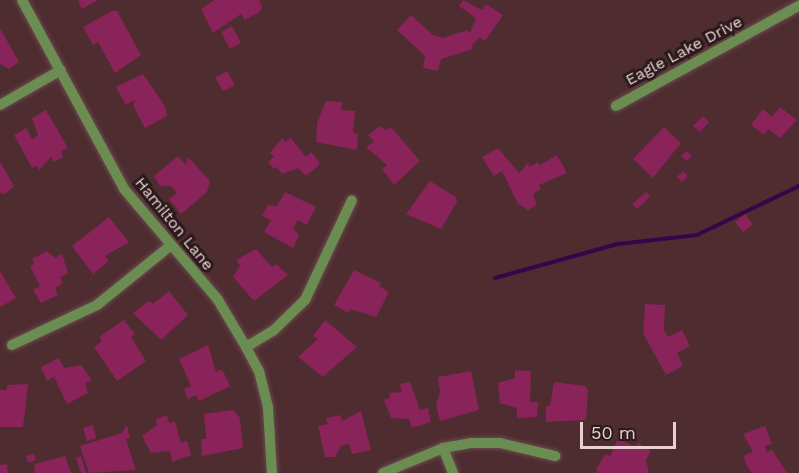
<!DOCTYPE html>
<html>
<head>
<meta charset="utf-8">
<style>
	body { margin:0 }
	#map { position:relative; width:799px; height:473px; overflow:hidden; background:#4e2c30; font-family:"Work Sans",sans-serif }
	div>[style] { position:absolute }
	.stream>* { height:4px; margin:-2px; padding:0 2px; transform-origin:2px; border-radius:2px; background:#35064a }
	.building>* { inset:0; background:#892359 }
	.roads { filter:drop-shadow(0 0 2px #6a4a4d) drop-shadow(0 0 2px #6a4a4d) }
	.minor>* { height:10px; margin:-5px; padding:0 5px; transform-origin:5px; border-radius:5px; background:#6c8d51 }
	span { translate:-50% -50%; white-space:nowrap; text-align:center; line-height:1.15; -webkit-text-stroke:6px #2a1a1b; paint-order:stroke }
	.street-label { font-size:16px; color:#e8d1d2 }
	.scale { position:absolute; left:580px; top:422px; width:96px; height:27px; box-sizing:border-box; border:3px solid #e8d1d2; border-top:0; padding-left:8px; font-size:18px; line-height:21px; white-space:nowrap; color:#e8d1d2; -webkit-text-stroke:4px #2a1a1b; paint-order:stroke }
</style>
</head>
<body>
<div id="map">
	<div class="stream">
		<i style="left:495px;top:278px;width:128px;rotate:-15.5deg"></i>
		<i style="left:618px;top:244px;width:80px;rotate:-6.5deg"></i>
		<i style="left:697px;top:235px;width:113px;rotate:-25.7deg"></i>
	</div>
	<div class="building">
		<i style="clip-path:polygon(78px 0,98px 0,82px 9px)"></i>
		<i style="clip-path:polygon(214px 0,259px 0,262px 6px,261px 11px,245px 20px,241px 14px,213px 33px,201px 9px)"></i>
		<i style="clip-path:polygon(463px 0,482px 10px,486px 4px,503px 15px,485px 41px,480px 37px,472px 45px,473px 49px,441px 59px,438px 71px,423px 68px,425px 56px,397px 30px,411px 15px,433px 35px,443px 38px,467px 30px,470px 33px,476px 18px,459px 6px)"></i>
		<i style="clip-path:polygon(112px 11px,117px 11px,141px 55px,115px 73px,98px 42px,93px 45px,83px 27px)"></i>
		<i style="clip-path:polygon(232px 26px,241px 43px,230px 49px,221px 32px)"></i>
		<i style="clip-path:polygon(0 28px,19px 62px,9px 69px,0 64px)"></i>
		<i style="clip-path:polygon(227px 71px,235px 85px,223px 91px,215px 78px)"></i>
		<i style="clip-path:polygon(143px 74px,165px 106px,167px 116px,145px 128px,133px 106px,135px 100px,126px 105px,116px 87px)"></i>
		<i style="clip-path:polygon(326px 101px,342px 102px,341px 110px,355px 111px,353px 133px,358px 134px,357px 150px,316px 142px,317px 123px)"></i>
		<i style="clip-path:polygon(780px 107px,797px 120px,780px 138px,768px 129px,764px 135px,751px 125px,763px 109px,772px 117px)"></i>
		<i style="clip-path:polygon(46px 110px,68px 148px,61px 151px,63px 157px,54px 162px,51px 157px,39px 170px,36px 166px,32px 168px,14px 135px,26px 128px,32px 139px,38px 135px,32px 118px)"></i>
		<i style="clip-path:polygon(703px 116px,709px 122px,700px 132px,693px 126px)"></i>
		<i style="clip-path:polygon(380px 126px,386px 130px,391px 127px,420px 161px,394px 185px,382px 169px,387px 165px,366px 147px,374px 142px,368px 135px)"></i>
		<i style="clip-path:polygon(664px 127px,681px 143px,653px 178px,633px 159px)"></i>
		<i style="clip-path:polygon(282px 138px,285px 142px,291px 138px,306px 157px,311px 152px,320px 163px,317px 167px,306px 176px,298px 168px,282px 174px,276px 167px,274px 169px,268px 162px,274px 157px,270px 153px)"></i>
		<i style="clip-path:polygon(498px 148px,519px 173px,528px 163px,530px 167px,538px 162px,543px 171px,540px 165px,557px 155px,567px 173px,539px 185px,541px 189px,533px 194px,537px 205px,528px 210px,518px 204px,502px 171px,494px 176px,482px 157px)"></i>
		<i style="clip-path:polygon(686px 151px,692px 155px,687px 161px,681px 156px)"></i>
		<i style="clip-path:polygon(178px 156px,186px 165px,188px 157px,210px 181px,207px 192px,181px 214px,169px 199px,177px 193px,171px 186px,160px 186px,154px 176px)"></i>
		<i style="clip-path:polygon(0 162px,14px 186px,5px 194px,0 193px)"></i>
		<i style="clip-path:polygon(683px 171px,688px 176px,682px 182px,677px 177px)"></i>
		<i style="clip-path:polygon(430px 181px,456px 197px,457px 202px,441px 229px,406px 214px)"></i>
		<i style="clip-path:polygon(285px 192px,316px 207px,307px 225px,298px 220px,293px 228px,299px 235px,293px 248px,264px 232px,271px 220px,262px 216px,268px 205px,277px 206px)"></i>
		<i style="clip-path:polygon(646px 192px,650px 197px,637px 209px,632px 204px)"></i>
		<i style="clip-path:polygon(745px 214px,753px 225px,743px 232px,735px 222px)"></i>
		<i style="clip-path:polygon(109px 217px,129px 242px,105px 256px,109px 261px,93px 274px,72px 246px)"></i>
		<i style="clip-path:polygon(256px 249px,272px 267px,276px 264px,288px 275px,254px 301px,233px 277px,240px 266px,236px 260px)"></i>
		<i style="clip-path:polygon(47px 251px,55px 258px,62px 254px,68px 273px,60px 277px,63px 283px,55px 288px,58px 295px,41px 303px,33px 290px,40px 286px,30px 266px,34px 264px,32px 259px)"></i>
		<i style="clip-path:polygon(354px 270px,381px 283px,379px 286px,389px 292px,376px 317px,350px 309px,348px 313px,334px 305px)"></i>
		<i style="clip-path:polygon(0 271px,16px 298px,0 307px)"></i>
		<i style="clip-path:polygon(169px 291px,188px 315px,161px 340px,133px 313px,149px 301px,153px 304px)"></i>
		<i style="clip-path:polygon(645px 304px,665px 305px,664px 330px,668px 337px,682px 330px,690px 346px,677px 353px,683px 366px,666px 375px,643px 333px)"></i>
		<i style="clip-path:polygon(124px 320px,135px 334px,131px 337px,146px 361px,117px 381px,94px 347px,102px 341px,99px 337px)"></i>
		<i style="clip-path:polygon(325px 320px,357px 347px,323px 377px,298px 357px,318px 339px,313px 336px)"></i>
		<i style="clip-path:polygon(208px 345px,216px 372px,222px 369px,230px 386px,199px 401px,196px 395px,188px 399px,184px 389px,191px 386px,179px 359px)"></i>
		<i style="clip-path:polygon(59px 358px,64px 368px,81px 365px,92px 380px,85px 383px,88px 393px,67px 404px,54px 377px,47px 381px,41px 367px)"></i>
		<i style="clip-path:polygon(515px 370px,531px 371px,530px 402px,538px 402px,537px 417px,517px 418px,517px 408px,500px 403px,498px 383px,515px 378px)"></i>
		<i style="clip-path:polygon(471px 371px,479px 410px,440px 421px,436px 405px,440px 392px,438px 377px)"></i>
		<i style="clip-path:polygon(410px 382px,420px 410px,428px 408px,431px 422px,412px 428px,409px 419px,391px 418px,384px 400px,390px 398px,389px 393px,402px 392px,400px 384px)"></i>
		<i style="clip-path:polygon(554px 382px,585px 386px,588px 390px,586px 420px,546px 422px,546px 406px,550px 406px)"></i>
		<i style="clip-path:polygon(28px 384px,23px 427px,0 427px,0 390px,7px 390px,7px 385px)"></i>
		<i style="clip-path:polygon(233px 410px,240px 418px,243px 448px,202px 456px,201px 439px,206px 439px,204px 414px)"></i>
		<i style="clip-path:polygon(361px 411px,371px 450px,352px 454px,349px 444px,341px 446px,335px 457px,325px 457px,318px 426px,328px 424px,326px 418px,340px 415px,342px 421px)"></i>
		<i style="clip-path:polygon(167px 415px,169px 423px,175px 422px,181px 443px,187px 441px,191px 455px,172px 462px,170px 451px,151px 453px,142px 436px,157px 425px,156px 419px)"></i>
		<i style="clip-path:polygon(93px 425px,96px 438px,87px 441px,83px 428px)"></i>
		<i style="clip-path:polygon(127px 425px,130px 438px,126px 439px,136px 470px,89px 473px,80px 446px,122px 433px)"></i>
		<i style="clip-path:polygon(765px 426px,772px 444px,765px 446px,767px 452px,772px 450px,787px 473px,752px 473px,747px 466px,743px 456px,753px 452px,743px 434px)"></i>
		<i style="clip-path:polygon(618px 439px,636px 447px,638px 443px,651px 451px,646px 460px,649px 473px,599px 473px,596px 470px,605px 454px,610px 456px)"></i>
		<i style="clip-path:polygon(34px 454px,36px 460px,28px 463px,26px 456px)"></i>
		<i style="clip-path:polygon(65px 456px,71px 473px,34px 473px,35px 464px)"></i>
		<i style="clip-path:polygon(81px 456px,86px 473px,81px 473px,76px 458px)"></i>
		<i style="clip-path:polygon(7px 464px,8px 473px,0 473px,0 465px)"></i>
	</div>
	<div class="roads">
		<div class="minor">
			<i style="left:22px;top:0;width:215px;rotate:61.6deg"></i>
			<i style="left:124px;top:189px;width:145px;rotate:49.7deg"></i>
			<i style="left:218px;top:300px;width:55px;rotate:59.2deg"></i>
			<i style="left:246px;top:347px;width:27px;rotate:62deg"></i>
			<i style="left:259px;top:371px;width:38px;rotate:76deg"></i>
			<i style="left:268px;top:408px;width:65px;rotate:86.5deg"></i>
			<i style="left:0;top:105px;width:70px;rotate:-29.8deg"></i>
			<i style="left:616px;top:106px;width:209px;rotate:-28.7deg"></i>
			<i style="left:12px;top:345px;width:94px;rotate:-25.2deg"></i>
			<i style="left:97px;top:305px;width:94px;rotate:-38.9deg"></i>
			<i style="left:246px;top:347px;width:31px;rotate:-31deg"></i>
			<i style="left:273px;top:331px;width:45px;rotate:-44.1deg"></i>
			<i style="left:305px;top:300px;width:110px;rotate:-64.8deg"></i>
			<i style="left:443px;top:448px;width:27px;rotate:68deg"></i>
			<i style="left:383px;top:473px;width:65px;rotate:-22.6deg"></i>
			<i style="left:443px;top:448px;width:28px;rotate:-10deg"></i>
			<i style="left:471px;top:443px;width:29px"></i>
			<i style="left:500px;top:443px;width:57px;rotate:13.3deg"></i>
		</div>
	</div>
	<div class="street-label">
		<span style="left:684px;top:51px;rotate:-28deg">Eagle Lake Drive</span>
		<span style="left:174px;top:224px;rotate:51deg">Hamilton Lane</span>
	</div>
	<div class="scale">50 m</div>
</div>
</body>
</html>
